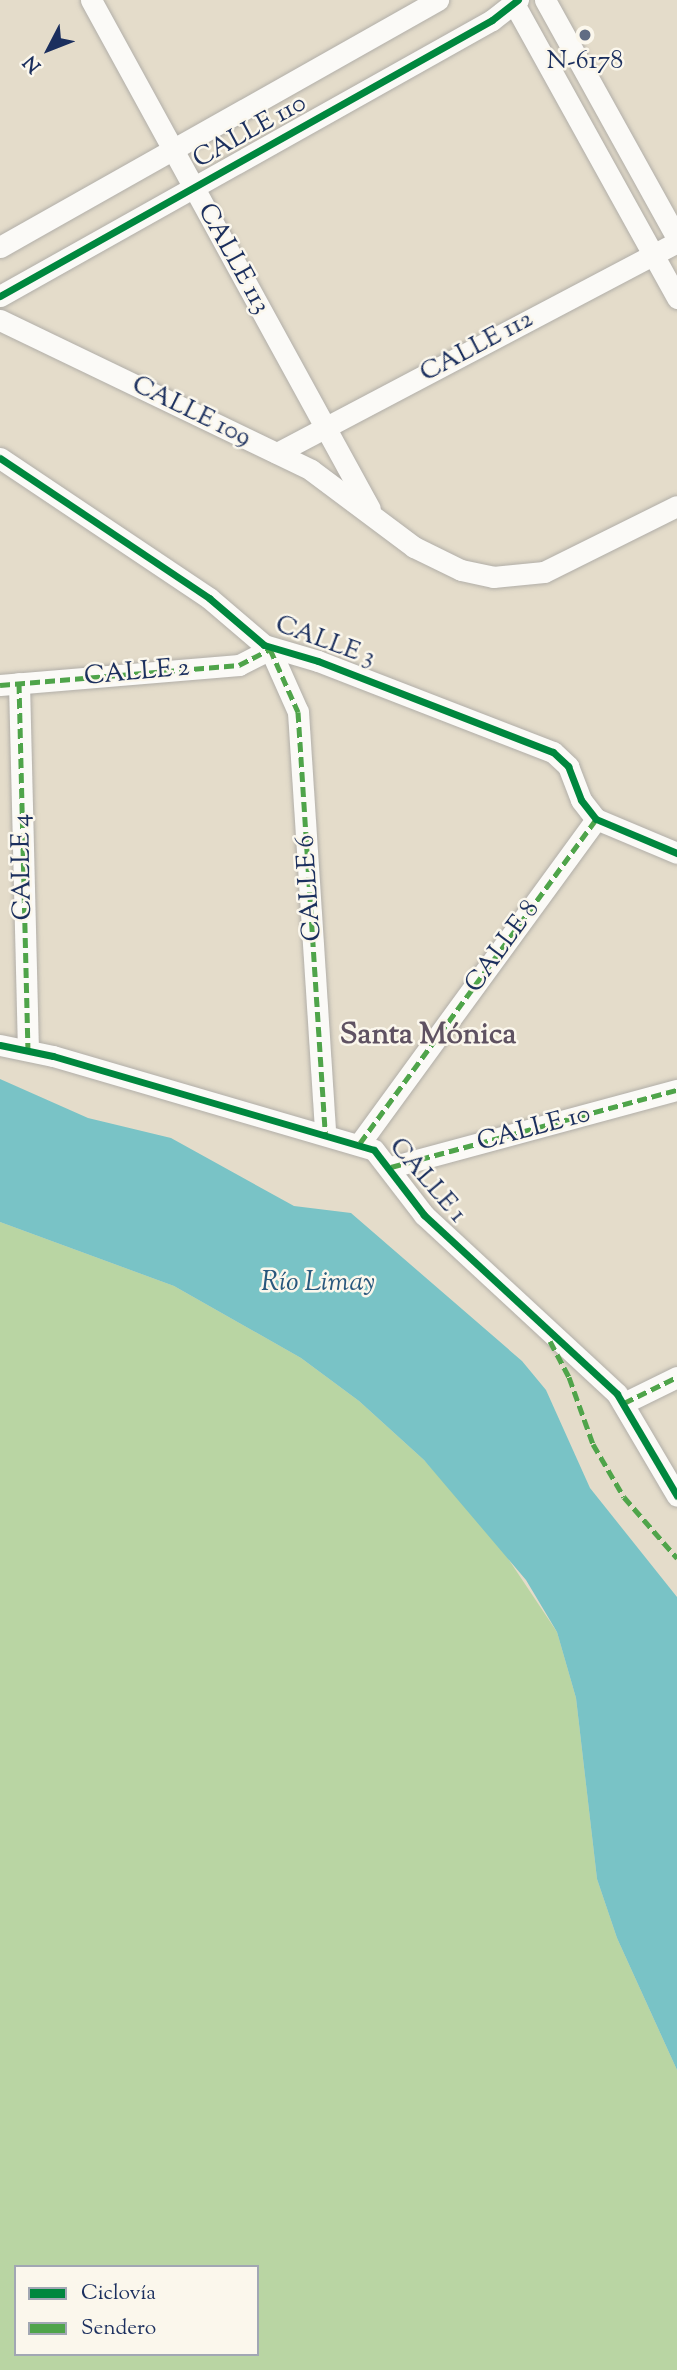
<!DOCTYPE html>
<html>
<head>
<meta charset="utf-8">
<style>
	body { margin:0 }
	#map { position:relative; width:677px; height:2370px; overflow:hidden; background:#e4dcca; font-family:"Sorts Mill Goudy",serif }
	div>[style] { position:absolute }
	.green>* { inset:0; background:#b9d5a3 }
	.water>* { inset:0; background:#79c3c6 }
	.roads { filter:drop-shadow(0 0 2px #b1aea8) drop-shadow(0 0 2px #b1aea8) }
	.minor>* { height:21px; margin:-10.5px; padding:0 10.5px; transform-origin:10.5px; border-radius:10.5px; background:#fbfaf7 }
	.quiet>* { height:5px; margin-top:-2.5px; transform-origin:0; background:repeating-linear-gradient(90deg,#4fa44a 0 10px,transparent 0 15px) }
	.cycleway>* { height:7px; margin:-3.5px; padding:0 3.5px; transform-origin:3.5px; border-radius:3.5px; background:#00873e }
	.dots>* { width:19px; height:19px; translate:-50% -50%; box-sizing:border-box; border:4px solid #fbf7ec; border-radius:50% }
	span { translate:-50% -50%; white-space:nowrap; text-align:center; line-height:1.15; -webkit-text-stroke:5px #fbf7ec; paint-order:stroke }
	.poi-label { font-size:26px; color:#1b2f5e }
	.street-label { font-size:26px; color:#1b2f5e }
	.water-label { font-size:28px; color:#29587d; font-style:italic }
	.quarter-label { font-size:30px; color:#5f5262; font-weight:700 }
	.legend { position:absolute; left:14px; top:2265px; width:245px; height:91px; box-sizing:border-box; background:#fbf7ec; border:2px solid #a1a7b3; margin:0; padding:9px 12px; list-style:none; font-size:21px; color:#1b2f5e }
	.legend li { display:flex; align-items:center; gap:14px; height:35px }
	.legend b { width:35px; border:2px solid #a1a7b3 }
	.north { position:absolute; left:14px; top:14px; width:70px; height:70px; -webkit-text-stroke:5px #fbf7ec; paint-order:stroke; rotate:228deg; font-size:19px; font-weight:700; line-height:28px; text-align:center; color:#1b2f5e }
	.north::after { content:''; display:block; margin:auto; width:24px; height:32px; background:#1b2f5e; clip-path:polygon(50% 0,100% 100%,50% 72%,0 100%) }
</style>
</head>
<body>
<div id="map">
	<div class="green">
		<i style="clip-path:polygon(evenodd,0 1222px,174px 1286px,301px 1358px,359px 1401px,424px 1460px,493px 1536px,557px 1632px,576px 1698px,597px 1879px,617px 1938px,677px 2070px,677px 2370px,0 2370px,0 1222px,16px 2267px,257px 2267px,257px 2354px,16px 2354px,16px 2267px)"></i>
	</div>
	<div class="water">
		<i style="clip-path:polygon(0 1079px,88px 1118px,171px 1138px,294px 1206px,351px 1213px,522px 1361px,546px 1390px,590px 1488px,677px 1597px,677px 2070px,617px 1938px,597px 1879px,576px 1698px,557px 1632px,526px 1580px,424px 1460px,359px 1401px,301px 1358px,174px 1286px,0 1222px)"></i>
	</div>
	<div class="roads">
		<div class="minor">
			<i style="left:91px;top:0;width:580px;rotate:61.27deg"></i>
			<i style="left:512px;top:0;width:341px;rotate:61deg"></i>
			<i style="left:545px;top:0;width:272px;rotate:61deg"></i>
			<i style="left:0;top:247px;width:503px;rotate:-29.42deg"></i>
			<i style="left:0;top:296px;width:564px;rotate:-29.29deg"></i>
			<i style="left:492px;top:20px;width:33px;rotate:-38deg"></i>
			<i style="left:0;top:320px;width:345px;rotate:25.7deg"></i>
			<i style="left:311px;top:470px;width:129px;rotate:36.8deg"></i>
			<i style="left:414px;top:547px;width:52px;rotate:26.1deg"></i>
			<i style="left:461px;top:570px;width:33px;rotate:12deg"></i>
			<i style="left:493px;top:577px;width:51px;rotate:-5.6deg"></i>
			<i style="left:544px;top:572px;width:148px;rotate:-26.4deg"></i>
			<i style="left:277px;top:453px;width:452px;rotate:-27.8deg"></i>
			<i style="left:0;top:458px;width:252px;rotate:33.8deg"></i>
			<i style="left:209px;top:598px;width:72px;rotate:40.5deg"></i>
			<i style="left:264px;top:645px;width:56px;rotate:16.5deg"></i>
			<i style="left:318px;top:661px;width:252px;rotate:21.2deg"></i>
			<i style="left:553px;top:752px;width:21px;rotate:43deg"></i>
			<i style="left:568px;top:766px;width:36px;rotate:69deg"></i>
			<i style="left:581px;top:800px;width:24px;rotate:52deg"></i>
			<i style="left:596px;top:819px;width:88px;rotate:22.8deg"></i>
			<i style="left:19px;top:683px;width:367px;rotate:88.6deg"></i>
			<i style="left:0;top:685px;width:240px;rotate:-4.8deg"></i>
			<i style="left:239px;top:665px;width:35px;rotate:-27deg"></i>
			<i style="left:270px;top:649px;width:69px;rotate:66deg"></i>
			<i style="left:298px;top:712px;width:423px;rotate:86.3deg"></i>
			<i style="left:0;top:1045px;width:54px;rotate:11.7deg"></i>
			<i style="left:53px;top:1056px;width:334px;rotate:16.3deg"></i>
			<i style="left:374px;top:1150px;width:82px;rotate:52.4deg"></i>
			<i style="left:424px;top:1215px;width:263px;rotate:42.8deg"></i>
			<i style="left:617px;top:1394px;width:118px;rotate:59.5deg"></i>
			<i style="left:360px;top:1143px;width:401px;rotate:-53.9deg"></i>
			<i style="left:391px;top:1167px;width:296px;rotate:-15.1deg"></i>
			<i style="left:624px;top:1403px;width:59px;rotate:-26.1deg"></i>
		</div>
	</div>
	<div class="quiet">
		<i style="left:19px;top:683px;width:367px;rotate:88.6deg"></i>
		<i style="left:0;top:685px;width:240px;rotate:-4.8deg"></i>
		<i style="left:239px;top:665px;width:35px;rotate:-27deg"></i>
		<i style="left:270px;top:649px;width:69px;rotate:66deg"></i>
		<i style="left:298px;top:712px;width:423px;rotate:86.3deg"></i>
		<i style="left:360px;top:1143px;width:401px;rotate:-53.9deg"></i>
		<i style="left:391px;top:1167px;width:296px;rotate:-15.1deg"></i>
		<i style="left:550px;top:1341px;width:41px;rotate:62.2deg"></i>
		<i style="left:569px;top:1377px;width:71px;rotate:70.3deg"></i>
		<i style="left:593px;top:1444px;width:61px;rotate:59.7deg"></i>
		<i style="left:624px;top:1497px;width:81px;rotate:49deg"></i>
		<i style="left:624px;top:1403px;width:59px;rotate:-26.1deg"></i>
	</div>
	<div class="cycleway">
		<i style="left:0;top:296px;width:564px;rotate:-29.29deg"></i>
		<i style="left:492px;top:20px;width:33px;rotate:-38deg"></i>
		<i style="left:0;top:458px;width:252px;rotate:33.8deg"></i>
		<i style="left:209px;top:598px;width:72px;rotate:40.5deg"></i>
		<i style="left:264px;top:645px;width:56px;rotate:16.5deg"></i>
		<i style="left:318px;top:661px;width:252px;rotate:21.2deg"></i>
		<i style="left:553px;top:752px;width:21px;rotate:43deg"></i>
		<i style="left:568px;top:766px;width:36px;rotate:69deg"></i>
		<i style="left:581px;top:800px;width:24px;rotate:52deg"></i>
		<i style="left:596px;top:819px;width:88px;rotate:22.8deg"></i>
		<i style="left:0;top:1045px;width:54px;rotate:11.7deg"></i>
		<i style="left:53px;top:1056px;width:334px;rotate:16.3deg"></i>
		<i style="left:374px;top:1150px;width:82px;rotate:52.4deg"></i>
		<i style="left:424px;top:1215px;width:263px;rotate:42.8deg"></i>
		<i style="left:617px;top:1394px;width:118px;rotate:59.5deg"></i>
	</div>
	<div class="dots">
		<i style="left:585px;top:35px;background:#616c84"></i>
	</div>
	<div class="poi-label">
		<span style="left:585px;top:62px">N-6178</span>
	</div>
	<div class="street-label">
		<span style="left:250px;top:132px;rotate:-29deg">CALLE 110</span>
		<span style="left:233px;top:259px;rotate:61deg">CALLE 113</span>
		<span style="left:477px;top:347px;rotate:-28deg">CALLE 112</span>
		<span style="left:191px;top:412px;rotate:26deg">CALLE 109</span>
		<span style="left:325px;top:642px;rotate:20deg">CALLE 3</span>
		<span style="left:137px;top:673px;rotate:-5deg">CALLE 2</span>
		<span style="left:23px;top:867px;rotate:-91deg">CALLE 4</span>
		<span style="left:310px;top:888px;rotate:-94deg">CALLE 6</span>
		<span style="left:503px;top:947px;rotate:-54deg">CALLE 8</span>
		<span style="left:534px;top:1129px;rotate:-15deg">CALLE 10</span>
		<span style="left:427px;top:1181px;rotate:49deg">CALLE 1</span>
	</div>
	<div class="water-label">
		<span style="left:318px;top:1283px">Río Limay</span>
	</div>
	<div class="quarter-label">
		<span style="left:428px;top:1036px">Santa Mónica</span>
	</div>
	<ul class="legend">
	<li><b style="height:9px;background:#00873e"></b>Ciclovía</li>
	<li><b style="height:9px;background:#4fa44a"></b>Sendero</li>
	</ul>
	<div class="north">N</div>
</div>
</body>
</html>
